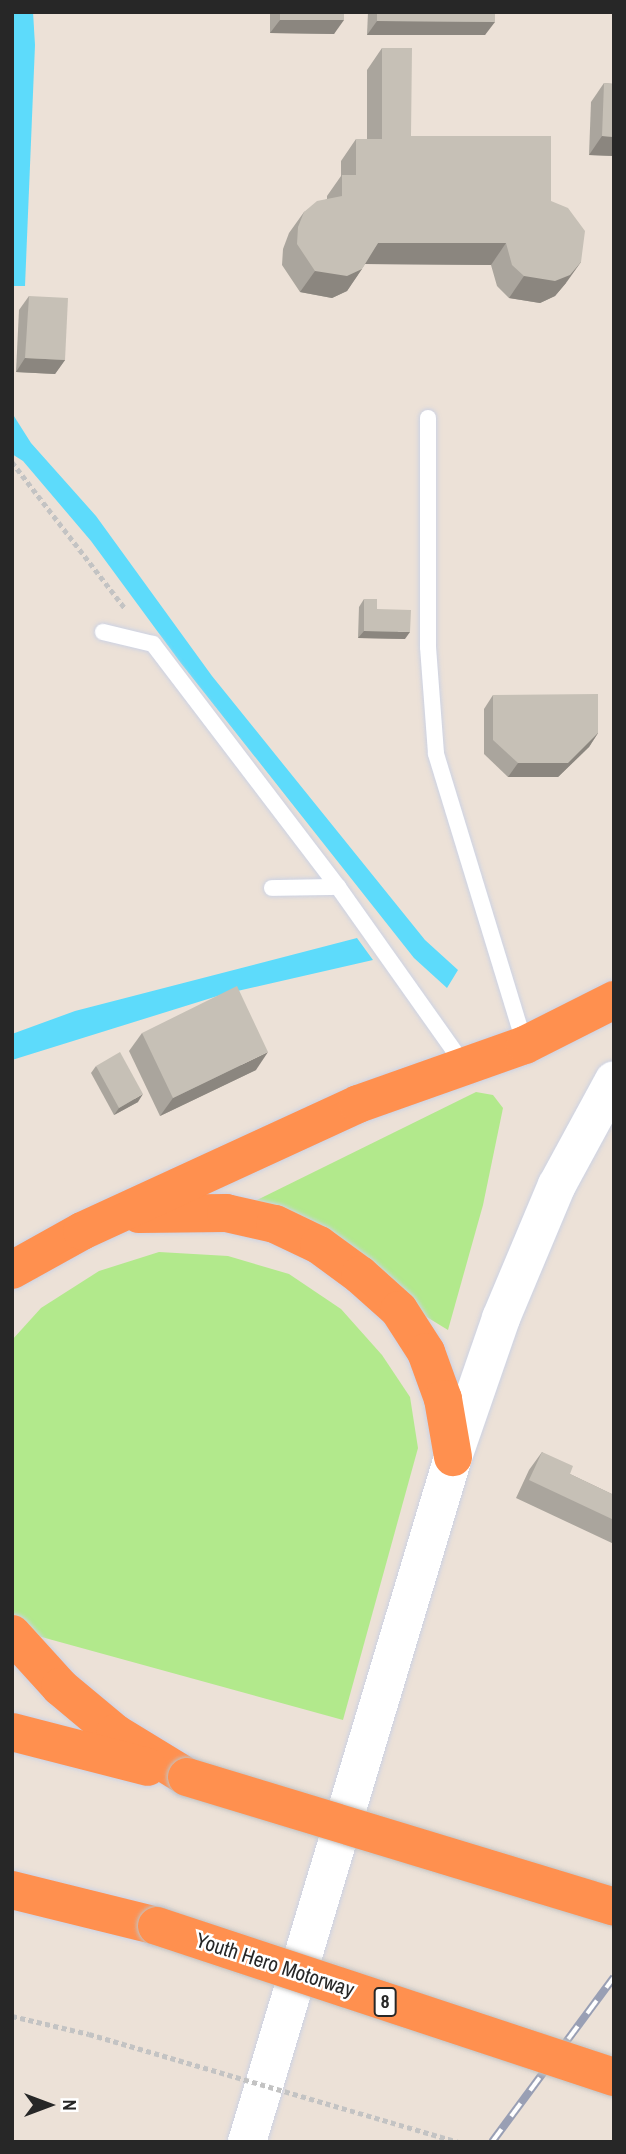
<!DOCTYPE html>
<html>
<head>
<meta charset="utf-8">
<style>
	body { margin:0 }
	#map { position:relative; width:626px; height:2154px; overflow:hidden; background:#ece1d7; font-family:"Archivo Narrow",sans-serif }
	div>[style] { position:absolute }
	.green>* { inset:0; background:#b2e98c }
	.water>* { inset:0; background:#5ddbfb }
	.path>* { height:4.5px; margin-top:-2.25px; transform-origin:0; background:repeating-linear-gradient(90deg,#c3c3c3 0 5px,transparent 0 8.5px) }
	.roads { filter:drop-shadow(0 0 2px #ccd2e3) drop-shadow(0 0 2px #ccd2e3) }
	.lane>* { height:16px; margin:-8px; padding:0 8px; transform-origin:8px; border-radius:8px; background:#fff }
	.secondary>* { height:38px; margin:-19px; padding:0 19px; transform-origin:19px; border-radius:19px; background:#fff }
	.highway>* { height:38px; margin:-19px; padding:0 19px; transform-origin:19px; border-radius:19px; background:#ff904f }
	.rail>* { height:8px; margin-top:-4px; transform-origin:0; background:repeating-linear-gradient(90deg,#fff 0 16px,#999fb4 0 32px); box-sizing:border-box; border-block:2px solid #999fb4 }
	.path-bridge>* { height:4.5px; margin-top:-2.25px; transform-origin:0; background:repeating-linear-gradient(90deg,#c3c3c3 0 5px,transparent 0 8.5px) }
	.bridges { filter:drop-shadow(0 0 2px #c3c3c3) drop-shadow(0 0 2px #c3c3c3) }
	.highway-bridge>* { height:38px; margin:-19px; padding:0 19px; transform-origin:19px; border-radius:19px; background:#ff904f }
	.wall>* { inset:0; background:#aaa59d }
	.shaded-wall>* { inset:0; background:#8b867f }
	.building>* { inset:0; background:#c6c0b6 }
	span { translate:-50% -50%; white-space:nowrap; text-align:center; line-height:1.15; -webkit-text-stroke:5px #fff; paint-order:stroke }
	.shield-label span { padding:2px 5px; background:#fff; border:2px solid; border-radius:5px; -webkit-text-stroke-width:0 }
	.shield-label { font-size:19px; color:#272727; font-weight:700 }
	.street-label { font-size:21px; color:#272727 }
	.frame { position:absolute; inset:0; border:14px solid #272727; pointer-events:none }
	.north { position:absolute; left:14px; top:2070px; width:70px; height:70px; -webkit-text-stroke:5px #fff; paint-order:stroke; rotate:90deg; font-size:19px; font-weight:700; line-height:28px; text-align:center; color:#272727 }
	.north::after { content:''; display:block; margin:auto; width:24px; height:32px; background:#272727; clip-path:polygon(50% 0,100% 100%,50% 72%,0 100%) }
</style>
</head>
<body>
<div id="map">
	<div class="green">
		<i style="clip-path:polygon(476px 1092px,493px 1095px,503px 1108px,483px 1205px,448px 1330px,245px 1206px)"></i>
		<i style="clip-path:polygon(159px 1252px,228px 1256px,289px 1274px,341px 1309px,382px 1355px,410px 1397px,418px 1448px,343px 1720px,27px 1633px,12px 1617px,12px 1340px,41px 1308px,99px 1271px)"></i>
	</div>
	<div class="water">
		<i style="clip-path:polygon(13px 12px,33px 12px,35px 45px,25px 286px,12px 286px)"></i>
		<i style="clip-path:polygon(12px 413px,31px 443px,96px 516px,212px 676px,425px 940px,458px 970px,447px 988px,414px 958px,180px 662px,91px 541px,23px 461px,12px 454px)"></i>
		<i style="clip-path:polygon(357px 938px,373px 960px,224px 994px,12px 1060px,12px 1034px,75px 1011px)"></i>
	</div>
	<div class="path">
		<i style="left:12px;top:462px;width:185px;rotate:52.3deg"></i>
		<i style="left:12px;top:2016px;width:79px;rotate:13.2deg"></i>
	</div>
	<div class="roads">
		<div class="lane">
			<i style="left:428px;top:418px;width:229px;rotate:90deg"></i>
			<i style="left:428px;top:647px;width:107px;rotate:85.7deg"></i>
			<i style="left:436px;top:754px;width:304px;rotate:73deg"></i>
			<i style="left:103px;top:632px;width:51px;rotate:13.5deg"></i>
			<i style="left:153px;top:644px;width:305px;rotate:52.7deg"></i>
			<i style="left:338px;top:887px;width:218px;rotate:54.7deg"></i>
			<i style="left:272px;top:888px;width:66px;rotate:-0.9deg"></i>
		</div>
		<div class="secondary">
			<i style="left:247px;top:2142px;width:715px;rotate:-73.26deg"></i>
			<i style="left:453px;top:1457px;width:147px;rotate:-70.9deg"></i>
			<i style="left:501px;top:1318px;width:144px;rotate:-67.2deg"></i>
			<i style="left:557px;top:1185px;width:119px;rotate:-61.5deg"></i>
		</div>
		<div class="highway">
			<i style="left:139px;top:1214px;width:87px;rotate:-0.7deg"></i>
			<i style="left:226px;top:1213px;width:50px;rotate:12.7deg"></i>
			<i style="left:275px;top:1224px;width:49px;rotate:25.5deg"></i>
			<i style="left:319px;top:1245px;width:51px;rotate:36.2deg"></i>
			<i style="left:360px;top:1275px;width:52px;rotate:41.9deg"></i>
			<i style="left:399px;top:1310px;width:50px;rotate:57.3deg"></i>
			<i style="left:426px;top:1352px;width:50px;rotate:70.1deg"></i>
			<i style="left:443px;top:1399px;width:59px;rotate:80.2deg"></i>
			<i style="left:12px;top:1270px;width:80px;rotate:-29.1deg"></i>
			<i style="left:82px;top:1231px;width:304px;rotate:-24.7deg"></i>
			<i style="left:358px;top:1104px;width:177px;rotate:-19.5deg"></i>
			<i style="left:525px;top:1045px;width:100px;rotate:-26.8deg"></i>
			<i style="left:12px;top:1634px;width:72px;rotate:47.8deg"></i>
			<i style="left:60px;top:1687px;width:72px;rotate:39.9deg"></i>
			<i style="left:115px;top:1733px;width:84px;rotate:31.4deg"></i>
			<i style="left:12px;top:1732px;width:140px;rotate:14.4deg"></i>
			<i style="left:12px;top:1890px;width:149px;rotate:13.9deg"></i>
		</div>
	</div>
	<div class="rail">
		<i style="left:492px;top:2142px;width:205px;rotate:-53.5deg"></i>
	</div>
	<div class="path-bridge">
		<i style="left:89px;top:2034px;width:384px;rotate:16.3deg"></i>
	</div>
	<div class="bridges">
		<div class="highway-bridge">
			<i style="left:187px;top:1777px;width:446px;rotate:16.9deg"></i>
			<i style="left:157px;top:1926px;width:481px;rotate:18.3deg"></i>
		</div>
	</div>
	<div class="wall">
		<i style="clip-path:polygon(270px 12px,344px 12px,334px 34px,270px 33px)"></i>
		<i style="clip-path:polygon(368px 12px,495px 12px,485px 35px,367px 35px)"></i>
		<i style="clip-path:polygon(382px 48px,411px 136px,551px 201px,566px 283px,555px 296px,540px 303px,509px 298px,497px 286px,491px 265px,365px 264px,347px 291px,332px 298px,300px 292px,282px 265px,283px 249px,289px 233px,304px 212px,327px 199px,327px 196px,341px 176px,341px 161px,356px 139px,367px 139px,367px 70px)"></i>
		<i style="clip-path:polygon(604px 83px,614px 84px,614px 156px,589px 155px,591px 102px)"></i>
		<i style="clip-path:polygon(29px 296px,65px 360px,55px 374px,16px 372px,19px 310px)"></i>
		<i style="clip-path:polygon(364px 599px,377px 609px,405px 639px,358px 638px,359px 607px)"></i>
		<i style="clip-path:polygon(493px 695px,598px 733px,589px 747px,558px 777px,508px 777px,484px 754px,484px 709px)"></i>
		<i style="clip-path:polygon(142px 1033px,256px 1070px,160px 1116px,129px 1051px)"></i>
		<i style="clip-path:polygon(96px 1066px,138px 1102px,114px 1115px,91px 1073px)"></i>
		<i style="clip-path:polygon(542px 1452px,570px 1474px,614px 1495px,614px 1544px,516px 1498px,529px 1470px)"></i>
	</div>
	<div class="shaded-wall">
		<i style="clip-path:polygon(280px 20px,344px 20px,334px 34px,270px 33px)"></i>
		<i style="clip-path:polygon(377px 21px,495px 22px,485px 35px,367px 35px)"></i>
		<i style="clip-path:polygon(602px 136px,614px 137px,614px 156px,589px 155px)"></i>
		<i style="clip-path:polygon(378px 243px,506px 243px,491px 265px,363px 264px)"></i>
		<i style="clip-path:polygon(581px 262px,566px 283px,555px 296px,540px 303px,509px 298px,524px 276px)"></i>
		<i style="clip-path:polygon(362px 269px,347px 291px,332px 298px,300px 292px,315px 271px)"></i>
		<i style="clip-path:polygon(25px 358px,65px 360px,55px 374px,16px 372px)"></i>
		<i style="clip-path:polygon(364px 631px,410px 632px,405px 639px,358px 638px)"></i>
		<i style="clip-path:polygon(598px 733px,589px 747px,558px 777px,508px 777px,518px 763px)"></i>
		<i style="clip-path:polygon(268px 1052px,256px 1070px,160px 1116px,173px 1098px)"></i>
		<i style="clip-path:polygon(143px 1094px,138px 1102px,114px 1115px,119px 1108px)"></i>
	</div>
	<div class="building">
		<i style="clip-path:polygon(280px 12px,344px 12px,344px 20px,280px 20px)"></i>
		<i style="clip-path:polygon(377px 12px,495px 12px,495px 22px,377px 21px)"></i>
		<i style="clip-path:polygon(382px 48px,412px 48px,411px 136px,551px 136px,551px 201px,568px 208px,585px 231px,581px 262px,570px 275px,555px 281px,524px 276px,512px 265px,506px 243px,378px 243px,362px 269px,347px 276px,315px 271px,297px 244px,298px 227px,304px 212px,317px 201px,342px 196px,342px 175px,356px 175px,356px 139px,382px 139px)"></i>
		<i style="clip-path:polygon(604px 83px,614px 84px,614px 137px,602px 136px)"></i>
		<i style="clip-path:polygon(29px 296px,68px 298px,65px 360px,25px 358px)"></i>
		<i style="clip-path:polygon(364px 599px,377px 599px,377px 609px,411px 610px,410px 632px,364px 631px)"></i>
		<i style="clip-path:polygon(598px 694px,598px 733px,568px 763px,518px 763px,493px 740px,493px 695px)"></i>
		<i style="clip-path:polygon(237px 986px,268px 1052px,173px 1098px,142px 1033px)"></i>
		<i style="clip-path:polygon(120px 1052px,143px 1094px,119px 1108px,96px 1066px)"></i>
		<i style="clip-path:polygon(542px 1452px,573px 1466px,570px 1474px,614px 1495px,614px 1520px,529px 1480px)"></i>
	</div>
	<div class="shield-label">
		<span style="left:385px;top:2002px">8</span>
	</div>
	<div class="street-label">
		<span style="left:275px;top:1965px;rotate:18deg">Youth Hero Motorway</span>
	</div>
	<div class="frame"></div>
	<div class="north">N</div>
</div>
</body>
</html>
